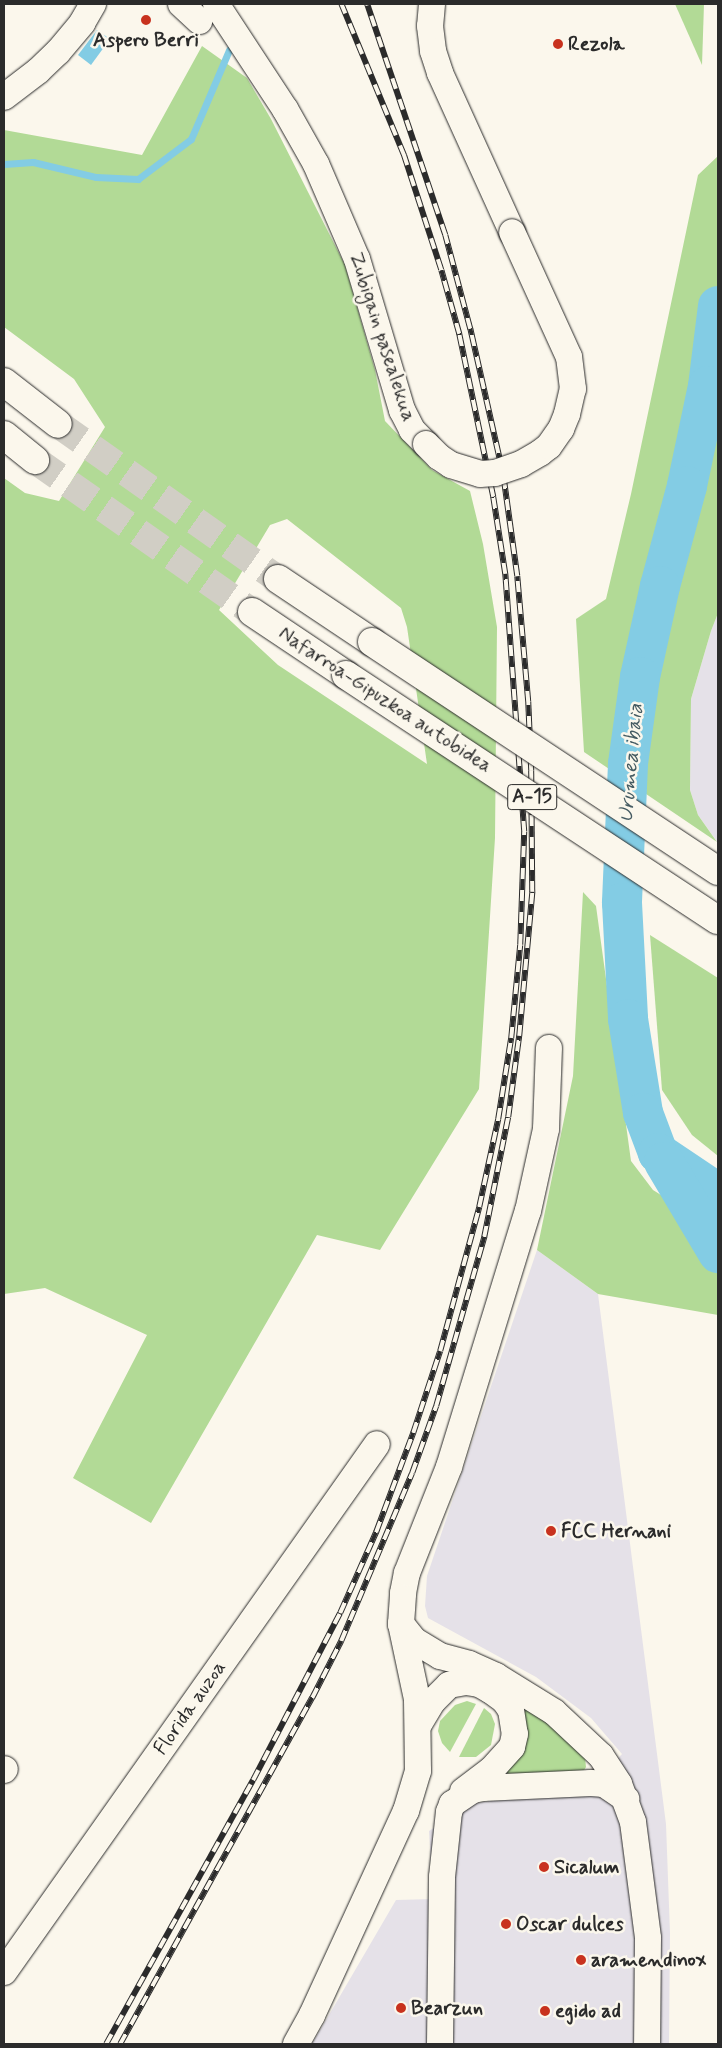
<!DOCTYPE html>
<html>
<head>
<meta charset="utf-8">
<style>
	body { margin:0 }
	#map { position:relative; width:722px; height:2048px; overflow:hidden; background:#fbf7ec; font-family:Mynerve,sans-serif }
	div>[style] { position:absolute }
	.built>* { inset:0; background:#e5e1e8 }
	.green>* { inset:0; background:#b2da96 }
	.water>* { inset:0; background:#83cce4 }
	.stream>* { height:7px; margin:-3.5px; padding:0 3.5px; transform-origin:3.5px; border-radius:3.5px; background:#83cce4 }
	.river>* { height:40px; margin:-20px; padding:0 20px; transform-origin:20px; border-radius:20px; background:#83cce4 }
	.highway-tunnel>* { height:28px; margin-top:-14px; transform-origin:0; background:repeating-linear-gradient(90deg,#d1cec5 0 28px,transparent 0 42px) }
	.roads { filter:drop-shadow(0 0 1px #2b2b2b) drop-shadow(0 0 1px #2b2b2b) }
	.minor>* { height:26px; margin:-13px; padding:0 13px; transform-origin:13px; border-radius:13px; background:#fbf7ec }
	.highway>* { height:28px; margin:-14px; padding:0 14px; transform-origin:14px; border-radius:14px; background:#fbf7ec }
	.rail>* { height:5.5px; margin-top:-2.75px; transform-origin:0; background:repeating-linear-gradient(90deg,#fbf7ec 0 11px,#2b2b2b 0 22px); box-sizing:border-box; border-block:1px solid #2b2b2b }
	.bridges { filter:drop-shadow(0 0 1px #2b2b2b) drop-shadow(0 0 1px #2b2b2b) }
	.minor-bridge>* { height:26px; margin:-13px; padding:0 13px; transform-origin:13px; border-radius:13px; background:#fbf7ec }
	.highway-bridge>* { height:28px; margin:-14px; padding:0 14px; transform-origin:14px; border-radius:14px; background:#fbf7ec }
	.dots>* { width:14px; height:14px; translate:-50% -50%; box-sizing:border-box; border:2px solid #fbf7ec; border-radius:50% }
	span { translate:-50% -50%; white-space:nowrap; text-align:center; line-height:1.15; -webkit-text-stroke:5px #fbf7ec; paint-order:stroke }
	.shield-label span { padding:1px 4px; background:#fbf7ec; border:1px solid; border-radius:4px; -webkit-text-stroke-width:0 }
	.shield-label { font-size:19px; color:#2b2b2b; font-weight:700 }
	.poi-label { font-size:20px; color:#2b2b2b; font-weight:700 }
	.left { translate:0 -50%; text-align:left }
	.street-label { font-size:20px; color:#2b2b2b }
	.water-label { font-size:21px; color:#455b62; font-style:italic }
	.frame { position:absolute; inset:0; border:5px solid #2b2b2b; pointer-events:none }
</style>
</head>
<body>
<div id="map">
	<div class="built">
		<i style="clip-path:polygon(718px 613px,718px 843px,698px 815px,690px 790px,691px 699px,711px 631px)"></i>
		<i style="clip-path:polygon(537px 1250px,598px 1294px,666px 1824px,670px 1933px,669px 2044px,312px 2044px,396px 1900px,433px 1899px,429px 1831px,471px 1804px,502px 1799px,586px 1794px,622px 1754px,591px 1718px,536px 1677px,428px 1618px,425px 1606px,427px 1576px)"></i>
	</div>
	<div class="green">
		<i style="clip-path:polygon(675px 4px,704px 4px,702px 65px)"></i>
		<i style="clip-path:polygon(evenodd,202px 46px,247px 78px,271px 119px,345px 265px,375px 370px,385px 421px,432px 470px,470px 491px,483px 544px,497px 627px,495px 838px,479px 1089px,380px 1250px,317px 1235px,151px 1523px,73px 1478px,147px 1335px,45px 1288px,4px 1294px,4px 478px,25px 493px,59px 501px,105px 427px,74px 379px,4px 327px,4px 130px,142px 155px,202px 46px,287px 519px,401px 608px,407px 627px,427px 764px,278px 665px,219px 610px,270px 525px,287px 519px)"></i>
		<i style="clip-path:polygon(718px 156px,718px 613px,711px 631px,691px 699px,690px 790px,698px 815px,717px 842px,584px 752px,576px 619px,606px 599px,631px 494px,698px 175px)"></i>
		<i style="clip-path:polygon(583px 892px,596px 906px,631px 1161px,653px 1190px,718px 1231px,718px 1315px,598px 1294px,537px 1250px,573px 1076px)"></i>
		<i style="clip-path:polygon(650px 935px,718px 978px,718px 1156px,692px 1135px,662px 1090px)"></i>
		<i style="clip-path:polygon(515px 1695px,535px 1706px,585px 1758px,586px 1767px,583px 1772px,501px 1776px)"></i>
		<i style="clip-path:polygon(467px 1701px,476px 1704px,450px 1752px,442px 1743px,438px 1731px,440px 1721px,455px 1705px)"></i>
		<i style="clip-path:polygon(484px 1708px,491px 1714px,495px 1724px,491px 1745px,476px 1757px,459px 1757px)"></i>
	</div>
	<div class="water">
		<i style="clip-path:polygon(97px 30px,110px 39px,91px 65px,78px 55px)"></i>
	</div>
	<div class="stream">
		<i style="left:4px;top:164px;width:29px;rotate:-4deg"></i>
		<i style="left:33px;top:162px;width:65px;rotate:13.4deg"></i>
		<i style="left:96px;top:177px;width:42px;rotate:2.7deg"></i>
		<i style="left:138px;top:179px;width:66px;rotate:-37deg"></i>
		<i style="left:191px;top:139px;width:97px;rotate:-66.9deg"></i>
	</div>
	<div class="river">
		<i style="left:718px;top:306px;width:81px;rotate:97.1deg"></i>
		<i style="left:708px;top:386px;width:102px;rotate:101.9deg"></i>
		<i style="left:687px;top:486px;width:104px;rotate:105.1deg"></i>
		<i style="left:660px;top:586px;width:93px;rotate:102.4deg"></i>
		<i style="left:640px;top:677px;width:88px;rotate:97.9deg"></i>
		<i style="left:628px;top:764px;width:139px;rotate:92.5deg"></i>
		<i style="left:622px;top:903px;width:116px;rotate:87deg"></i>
		<i style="left:628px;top:1019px;width:95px;rotate:80.9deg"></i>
		<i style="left:643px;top:1113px;width:43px;rotate:69.4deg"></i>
		<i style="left:658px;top:1153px;width:72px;rotate:33.7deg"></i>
		<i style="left:664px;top:1162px;width:106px;rotate:59.3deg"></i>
	</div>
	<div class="highway-tunnel">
		<i style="left:58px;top:424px;width:269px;rotate:35.2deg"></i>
		<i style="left:35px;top:460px;width:265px;rotate:35deg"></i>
	</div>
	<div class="roads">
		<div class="minor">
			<i style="left:181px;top:4px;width:25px;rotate:43deg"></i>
			<i style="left:216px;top:4px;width:126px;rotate:56.7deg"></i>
			<i style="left:285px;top:109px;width:63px;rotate:60.6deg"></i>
			<i style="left:316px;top:164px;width:103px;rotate:66.7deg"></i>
			<i style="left:357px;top:259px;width:158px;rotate:73.4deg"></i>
			<i style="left:402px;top:410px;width:22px;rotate:63deg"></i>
			<i style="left:412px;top:430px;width:20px;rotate:45deg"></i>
			<i style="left:432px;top:4px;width:22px;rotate:95deg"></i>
			<i style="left:430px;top:26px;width:25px;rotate:83deg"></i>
			<i style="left:433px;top:51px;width:23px;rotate:72deg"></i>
			<i style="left:440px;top:73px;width:175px;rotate:65.6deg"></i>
			<i style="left:4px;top:97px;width:43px;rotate:-37.4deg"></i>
			<i style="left:38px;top:71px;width:28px;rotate:-44deg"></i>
			<i style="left:58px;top:52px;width:38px;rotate:-50deg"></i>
			<i style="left:82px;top:23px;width:22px;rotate:-60deg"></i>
			<i style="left:401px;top:1624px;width:22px;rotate:51deg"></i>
			<i style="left:415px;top:1641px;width:29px;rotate:31deg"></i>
			<i style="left:440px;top:1656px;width:30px;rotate:15deg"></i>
			<i style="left:469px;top:1664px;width:30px;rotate:24deg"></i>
			<i style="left:496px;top:1676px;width:68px;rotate:31.8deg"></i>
			<i style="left:554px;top:1712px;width:64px;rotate:43.1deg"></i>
			<i style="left:601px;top:1756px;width:33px;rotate:57deg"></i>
			<i style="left:619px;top:1784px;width:40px;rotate:69.8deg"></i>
			<i style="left:633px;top:1822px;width:117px;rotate:82.6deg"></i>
			<i style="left:648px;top:1938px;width:106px;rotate:90.5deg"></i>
			<i style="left:419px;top:1724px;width:27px;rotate:-59deg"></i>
			<i style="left:433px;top:1701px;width:23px;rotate:-45deg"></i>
			<i style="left:449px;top:1685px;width:17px;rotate:-10deg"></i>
			<i style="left:466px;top:1682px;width:13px;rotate:9deg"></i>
			<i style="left:479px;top:1684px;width:13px;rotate:29deg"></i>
			<i style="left:490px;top:1690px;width:17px;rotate:36deg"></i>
			<i style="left:504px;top:1700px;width:12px;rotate:55deg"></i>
			<i style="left:511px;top:1710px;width:24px;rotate:81deg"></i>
			<i style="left:515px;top:1734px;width:13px;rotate:103deg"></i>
			<i style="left:512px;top:1747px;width:31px;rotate:132deg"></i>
			<i style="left:491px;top:1770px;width:35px;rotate:143deg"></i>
			<i style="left:4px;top:1770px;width:1px;rotate:-45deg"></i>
			<i style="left:4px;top:1972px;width:646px;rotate:-54.76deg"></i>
			<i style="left:296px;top:2044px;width:33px;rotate:-61deg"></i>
			<i style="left:312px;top:2015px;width:225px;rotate:-65.3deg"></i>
			<i style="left:406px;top:1811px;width:42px;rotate:-73.3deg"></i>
			<i style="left:418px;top:1771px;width:72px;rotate:-90.8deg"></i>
			<i style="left:417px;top:1699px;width:77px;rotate:-102deg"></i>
			<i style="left:401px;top:1624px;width:31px;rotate:-86deg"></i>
			<i style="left:403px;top:1593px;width:20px;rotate:-79deg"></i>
			<i style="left:407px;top:1573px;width:114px;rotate:-68.4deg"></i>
			<i style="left:449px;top:1467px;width:268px;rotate:-72.9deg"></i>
			<i style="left:528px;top:1211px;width:84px;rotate:-77.6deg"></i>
			<i style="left:546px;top:1129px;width:81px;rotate:-87.9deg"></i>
			<i style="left:440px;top:2044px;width:167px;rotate:-89.3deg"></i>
			<i style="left:442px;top:1877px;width:65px;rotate:-83.9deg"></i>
			<i style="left:449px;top:1812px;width:9px;rotate:-69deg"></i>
			<i style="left:452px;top:1804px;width:25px;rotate:-34deg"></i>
			<i style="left:473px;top:1790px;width:10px;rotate:-11deg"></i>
			<i style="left:483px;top:1788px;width:108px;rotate:-2.7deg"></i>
			<i style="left:591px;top:1783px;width:13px;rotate:4deg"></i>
			<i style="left:604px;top:1784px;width:27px;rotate:34deg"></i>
		</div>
		<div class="highway">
			<i style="left:4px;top:382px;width:68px;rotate:37.9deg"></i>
			<i style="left:4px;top:435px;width:40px;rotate:39deg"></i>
			<i style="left:278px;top:579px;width:113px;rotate:33.8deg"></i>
			<i style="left:252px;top:612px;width:113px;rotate:33.8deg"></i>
		</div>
	</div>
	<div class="rail">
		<i style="left:106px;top:2044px;width:302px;rotate:-60.9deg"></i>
		<i style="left:253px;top:1780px;width:188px;rotate:-62.5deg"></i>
		<i style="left:340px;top:1613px;width:89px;rotate:-66deg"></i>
		<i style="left:376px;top:1532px;width:106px;rotate:-69.5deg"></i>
		<i style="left:413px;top:1433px;width:86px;rotate:-71.8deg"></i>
		<i style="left:440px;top:1351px;width:149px;rotate:-74.8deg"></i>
		<i style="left:479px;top:1207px;width:90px;rotate:-77.8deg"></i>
		<i style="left:498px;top:1119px;width:82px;rotate:-80.9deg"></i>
		<i style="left:511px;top:1038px;width:93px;rotate:-84.5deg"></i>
		<i style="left:520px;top:945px;width:113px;rotate:-88deg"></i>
		<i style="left:524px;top:832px;width:259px;rotate:-94.2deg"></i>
		<i style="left:505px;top:574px;width:78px;rotate:-98.9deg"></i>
		<i style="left:493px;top:497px;width:167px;rotate:-101.8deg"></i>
		<i style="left:459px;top:334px;width:66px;rotate:-105.7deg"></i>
		<i style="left:441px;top:270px;width:120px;rotate:-108deg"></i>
		<i style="left:404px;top:156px;width:165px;rotate:-112.5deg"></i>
		<i style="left:120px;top:2044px;width:396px;rotate:-61deg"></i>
		<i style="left:312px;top:1698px;width:64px;rotate:-63deg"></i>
		<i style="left:341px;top:1641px;width:182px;rotate:-67.1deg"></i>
		<i style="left:412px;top:1473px;width:71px;rotate:-70.3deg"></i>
		<i style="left:436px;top:1406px;width:176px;rotate:-74.1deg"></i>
		<i style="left:484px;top:1237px;width:122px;rotate:-78.7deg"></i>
		<i style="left:508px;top:1117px;width:82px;rotate:-82.3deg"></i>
		<i style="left:519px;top:1036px;width:145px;rotate:-84.8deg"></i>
		<i style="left:532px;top:892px;width:121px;rotate:-90.5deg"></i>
		<i style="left:531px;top:771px;width:69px;rotate:-92.5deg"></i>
		<i style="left:528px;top:702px;width:126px;rotate:-95deg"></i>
		<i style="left:517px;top:576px;width:102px;rotate:-97.9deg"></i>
		<i style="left:503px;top:475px;width:150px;rotate:-102.7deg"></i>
		<i style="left:470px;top:329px;width:97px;rotate:-104.9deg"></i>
		<i style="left:445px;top:235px;width:244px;rotate:-108.7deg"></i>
	</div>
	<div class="bridges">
		<div class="minor-bridge">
			<i style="left:426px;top:444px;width:18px;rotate:45deg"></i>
			<i style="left:439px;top:457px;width:14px;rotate:34deg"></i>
			<i style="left:451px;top:465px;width:30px;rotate:17deg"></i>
			<i style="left:480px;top:474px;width:15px;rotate:-4deg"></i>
			<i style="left:495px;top:473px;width:28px;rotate:-19deg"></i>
			<i style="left:521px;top:464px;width:22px;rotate:-30deg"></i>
			<i style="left:540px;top:453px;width:11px;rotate:-38deg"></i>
			<i style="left:549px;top:446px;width:21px;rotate:-55deg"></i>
			<i style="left:561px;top:429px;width:16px;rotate:-68deg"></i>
			<i style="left:567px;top:414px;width:26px;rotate:-77deg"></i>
			<i style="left:573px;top:389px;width:32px;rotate:-97deg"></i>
			<i style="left:569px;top:357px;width:137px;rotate:-114.5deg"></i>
		</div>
		<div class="highway-bridge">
			<i style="left:372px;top:642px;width:415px;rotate:33.5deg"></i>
			<i style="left:346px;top:675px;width:445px;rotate:33.4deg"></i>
		</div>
	</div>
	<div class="dots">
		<i style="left:146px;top:20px;background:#c8321e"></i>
		<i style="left:558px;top:44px;background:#c8321e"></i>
		<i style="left:551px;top:1531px;background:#c8321e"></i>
		<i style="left:544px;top:1867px;background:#c8321e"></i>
		<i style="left:506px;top:1924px;background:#c8321e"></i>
		<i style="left:581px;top:1960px;background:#c8321e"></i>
		<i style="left:401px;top:2008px;background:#c8321e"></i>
		<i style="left:545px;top:2011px;background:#c8321e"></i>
	</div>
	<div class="shield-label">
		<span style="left:532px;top:797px">A-15</span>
	</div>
	<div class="poi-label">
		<span style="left:146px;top:40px">Aspero Berri</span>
		<span class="left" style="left:568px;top:44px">Rezola</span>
		<span class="left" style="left:561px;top:1531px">FCC Hernani</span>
		<span class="left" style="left:554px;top:1867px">Sicalum</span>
		<span class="left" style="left:516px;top:1924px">Oscar dulces</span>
		<span class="left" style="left:591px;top:1960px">aramendinox</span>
		<span class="left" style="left:411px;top:2008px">Bearzun</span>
		<span class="left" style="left:555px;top:2011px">egido ad</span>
	</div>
	<div class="street-label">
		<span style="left:382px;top:337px;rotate:72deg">Zubigain pasealekua</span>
		<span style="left:385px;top:700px;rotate:33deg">Nafarroa-Gipuzkoa autobidea</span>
		<span style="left:190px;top:1708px;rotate:-55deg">Florida auzoa</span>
	</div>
	<div class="water-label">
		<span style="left:631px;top:763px;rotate:-85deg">Urumea ibaia</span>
	</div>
	<div class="frame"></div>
</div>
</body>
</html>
